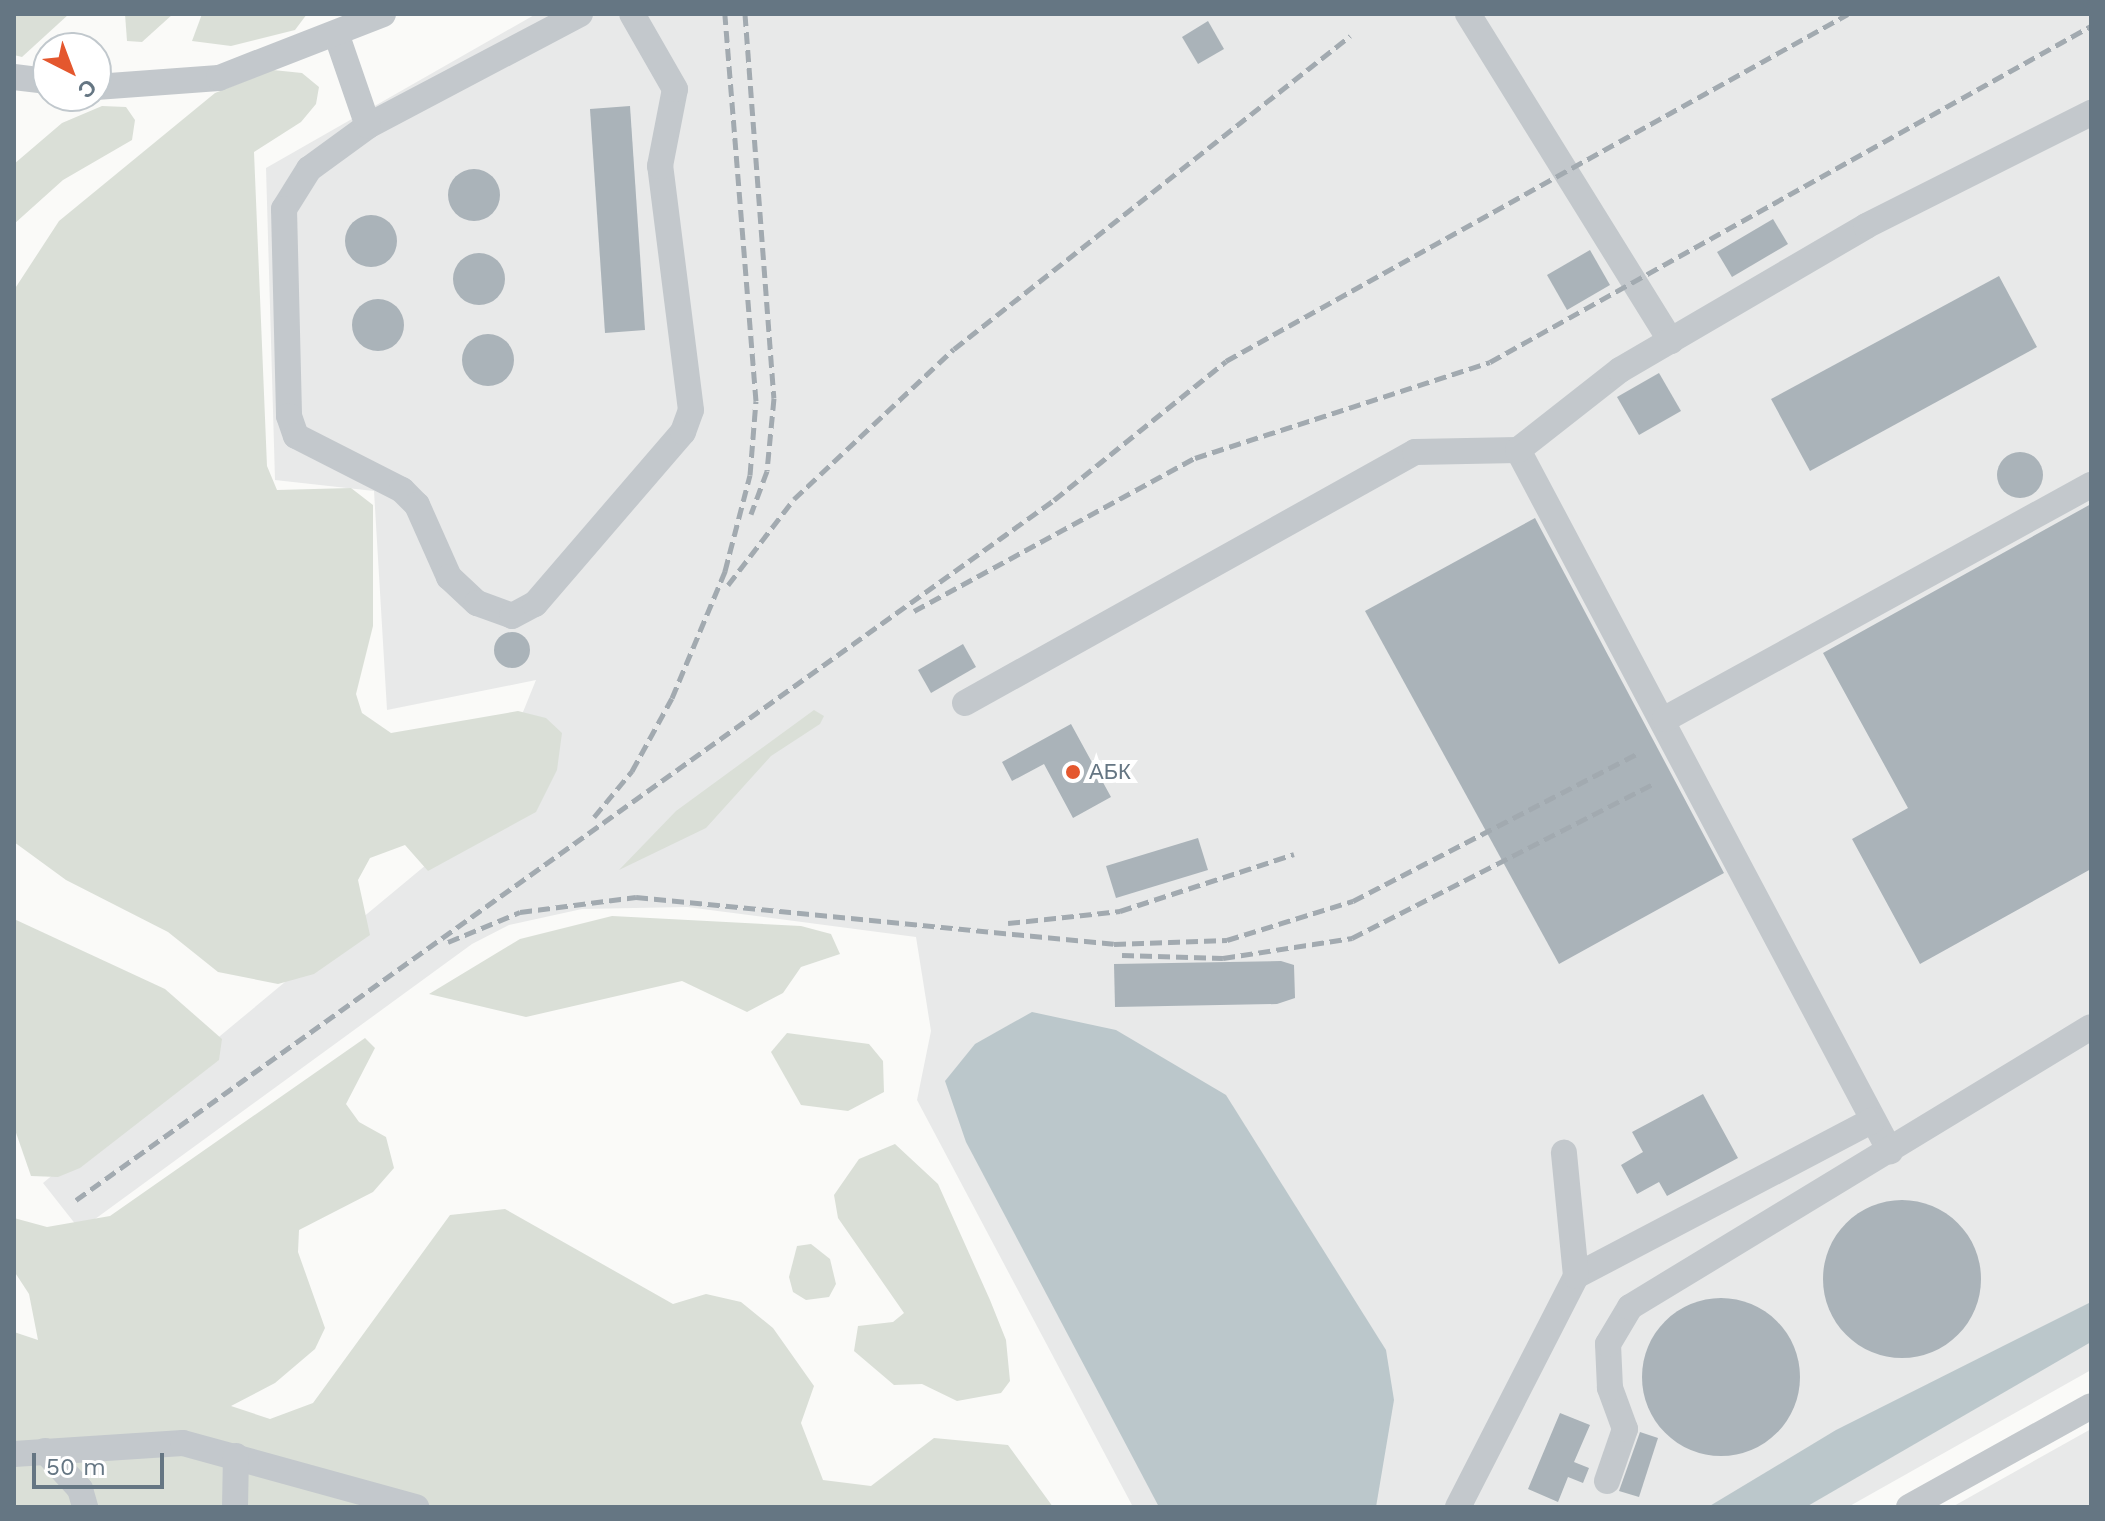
<!DOCTYPE html>
<html>
<head>
<meta charset="utf-8">
<style>
	body { margin:0 }
	#map { position:relative; width:2105px; height:1521px; overflow:hidden; background:#fafaf8; font-family:"Work Sans",sans-serif }
	div>[style] { position:absolute }
	.built>* { inset:0; background:#e8e9e9 }
	.green>* { inset:0; background:#dadfd7 }
	.water>* { inset:0; background:#bbc7cb }
	.building>* { inset:0; background:#aab3b9 }
	.round { border-radius:50% }
	.minor>* { height:26px; margin:-13px; padding:0 13px; transform-origin:13px; border-radius:13px; background:#c3c8cc }
	.rail>* { height:5px; margin-top:-2.5px; transform-origin:0; background:repeating-linear-gradient(90deg,#a2aab0 0 12px,transparent 0 18px) }
	.dots>* { width:22px; height:22px; translate:-50% -50%; box-sizing:border-box; border:4px solid #fff; border-radius:50% }
	span { translate:-50% -50%; white-space:nowrap; text-align:center; line-height:1.15; -webkit-text-stroke:8px #fff; paint-order:stroke }
	.poi-label { font-size:22px; color:#657683 }
	.left { translate:0 -50%; text-align:left }
	.frame { position:absolute; inset:0; border:16px solid #657683; pointer-events:none }
	.north { position:absolute; left:32px; top:32px; width:80px; height:80px; box-sizing:border-box; background:#fff; border:2px solid #c1c8cd; border-radius:50%; rotate:138deg; font-size:22px; font-weight:700; line-height:32px; text-align:center; color:#657683 }
	.north::after { content:''; display:block; margin:auto; width:28px; height:36px; background:#e4572e; clip-path:polygon(50% 0,100% 100%,50% 72%,0 100%) }
	.scale { position:absolute; left:32px; top:1453px; width:132px; height:36px; box-sizing:border-box; border:4px solid #657683; border-top:0; padding-left:10px; font-size:24px; line-height:28px; white-space:nowrap; color:#657683; -webkit-text-stroke:6px #fff; paint-order:stroke }
</style>
</head>
<body>
<div id="map">
	<div class="built">
		<i style="clip-path:polygon(536px 14px,2091px 14px,2091px 1370px,1848px 1507px,1133px 1507px,917px 1100px,931px 1031px,916px 937px,687px 907px,582px 909px,509px 925px,472px 944px,80px 1230px,43px 1183px,438px 855px,512px 739px,536px 680px,387px 710px,374px 491px,275px 480px,266px 168px)"></i>
		<i style="clip-path:polygon(2091px 1429px,2091px 1507px,1952px 1507px)"></i>
	</div>
	<div class="green">
		<i style="clip-path:polygon(14px 14px,69px 14px,22px 57px,14px 55px)"></i>
		<i style="clip-path:polygon(125px 14px,173px 14px,142px 42px,127px 41px)"></i>
		<i style="clip-path:polygon(202px 14px,307px 14px,295px 30px,231px 46px,192px 41px)"></i>
		<i style="clip-path:polygon(273px 70px,302px 73px,319px 87px,316px 104px,301px 122px,254px 152px,267px 466px,277px 490px,351px 488px,373px 505px,373px 626px,356px 694px,362px 713px,391px 733px,518px 711px,546px 718px,562px 733px,557px 770px,536px 812px,428px 871px,405px 845px,370px 858px,358px 880px,370px 935px,314px 974px,278px 984px,218px 972px,168px 932px,66px 880px,14px 842px,14px 290px,59px 221px,215px 93px)"></i>
		<i style="clip-path:polygon(102px 106px,126px 107px,135px 120px,132px 140px,63px 180px,14px 224px,14px 164px,62px 123px)"></i>
		<i style="clip-path:polygon(814px 710px,824px 716px,820px 724px,771px 756px,706px 828px,619px 870px,676px 811px)"></i>
		<i style="clip-path:polygon(612px 916px,801px 926px,831px 934px,840px 954px,801px 967px,783px 993px,747px 1012px,682px 981px,526px 1017px,429px 994px,520px 939px)"></i>
		<i style="clip-path:polygon(14px 919px,165px 989px,222px 1039px,219px 1060px,80px 1168px,58px 1177px,31px 1176px,14px 1127px)"></i>
		<i style="clip-path:polygon(787px 1033px,869px 1044px,883px 1061px,884px 1092px,848px 1111px,801px 1105px,771px 1052px)"></i>
		<i style="clip-path:polygon(365px 1038px,375px 1048px,346px 1104px,359px 1122px,386px 1137px,394px 1168px,373px 1192px,299px 1230px,298px 1252px,325px 1328px,315px 1349px,275px 1383px,231px 1406px,270px 1419px,313px 1403px,450px 1215px,505px 1209px,673px 1304px,706px 1294px,741px 1302px,773px 1328px,814px 1386px,801px 1423px,823px 1480px,871px 1486px,934px 1438px,1008px 1445px,1053px 1507px,14px 1507px,14px 1332px,38px 1340px,29px 1294px,14px 1271px,14px 1218px,47px 1227px,110px 1216px)"></i>
		<i style="clip-path:polygon(895px 1144px,938px 1184px,990px 1300px,1006px 1340px,1010px 1381px,1001px 1393px,957px 1401px,922px 1384px,894px 1385px,854px 1351px,858px 1326px,893px 1322px,904px 1313px,838px 1218px,834px 1195px,859px 1159px)"></i>
		<i style="clip-path:polygon(811px 1244px,830px 1259px,836px 1284px,829px 1297px,806px 1300px,793px 1292px,789px 1277px,797px 1246px)"></i>
	</div>
	<div class="water">
		<i style="clip-path:polygon(1032px 1012px,1116px 1030px,1226px 1095px,1386px 1350px,1394px 1400px,1376px 1507px,1159px 1507px,966px 1142px,945px 1081px,975px 1044px)"></i>
		<i style="clip-path:polygon(2091px 1302px,2091px 1342px,1806px 1507px,1708px 1507px,1836px 1430px)"></i>
	</div>
	<div class="building">
		<i style="clip-path:polygon(1208px 21px,1224px 49px,1198px 64px,1182px 37px)"></i>
		<i style="clip-path:polygon(630px 106px,645px 330px,605px 333px,590px 109px)"></i>
		<i class="round" style="left:448px;top:169px;width:52px;height:52px"></i>
		<i class="round" style="left:345px;top:215px;width:52px;height:52px"></i>
		<i style="clip-path:polygon(1773px 219px,1788px 244px,1732px 277px,1717px 252px)"></i>
		<i style="clip-path:polygon(1590px 250px,1610px 285px,1567px 310px,1547px 275px)"></i>
		<i class="round" style="left:453px;top:253px;width:52px;height:52px"></i>
		<i style="clip-path:polygon(1999px 276px,2037px 347px,1810px 471px,1771px 399px)"></i>
		<i class="round" style="left:352px;top:299px;width:52px;height:52px"></i>
		<i class="round" style="left:462px;top:334px;width:52px;height:52px"></i>
		<i style="clip-path:polygon(1659px 373px,1681px 411px,1639px 435px,1617px 397px)"></i>
		<i class="round" style="left:1997px;top:452px;width:46px;height:46px"></i>
		<i style="clip-path:polygon(2091px 504px,2091px 869px,1920px 964px,1852px 839px,1908px 808px,1823px 653px)"></i>
		<i style="clip-path:polygon(1535px 518px,1724px 873px,1559px 964px,1365px 611px)"></i>
		<i class="round" style="left:494px;top:632px;width:36px;height:36px"></i>
		<i style="clip-path:polygon(963px 644px,976px 667px,931px 693px,918px 670px)"></i>
		<i style="clip-path:polygon(1071px 724px,1111px 797px,1073px 818px,1044px 764px,1012px 781px,1002px 762px)"></i>
		<i style="clip-path:polygon(1198px 838px,1208px 870px,1116px 898px,1106px 866px)"></i>
		<i style="clip-path:polygon(1281px 961px,1294px 965px,1295px 998px,1277px 1004px,1115px 1007px,1114px 964px)"></i>
		<i style="clip-path:polygon(1703px 1094px,1738px 1158px,1667px 1196px,1659px 1182px,1637px 1194px,1621px 1165px,1643px 1152px,1632px 1132px)"></i>
		<i class="round" style="left:1823px;top:1200px;width:158px;height:158px"></i>
		<i class="round" style="left:1642px;top:1298px;width:158px;height:158px"></i>
		<i style="clip-path:polygon(1560px 1413px,1590px 1425px,1574px 1462px,1589px 1468px,1583px 1483px,1568px 1477px,1558px 1502px,1528px 1489px)"></i>
		<i style="clip-path:polygon(1640px 1432px,1658px 1438px,1639px 1497px,1619px 1491px)"></i>
	</div>
	<div class="minor">
		<i style="left:580px;top:14px;width:240px;rotate:152.2deg"></i>
		<i style="left:368px;top:126px;width:73px;rotate:143.9deg"></i>
		<i style="left:309px;top:169px;width:47px;rotate:122deg"></i>
		<i style="left:284px;top:209px;width:207px;rotate:88.6deg"></i>
		<i style="left:289px;top:416px;width:21px;rotate:71deg"></i>
		<i style="left:296px;top:436px;width:119px;rotate:27deg"></i>
		<i style="left:402px;top:490px;width:21px;rotate:45deg"></i>
		<i style="left:417px;top:505px;width:79px;rotate:66deg"></i>
		<i style="left:449px;top:577px;width:38px;rotate:43deg"></i>
		<i style="left:477px;top:603px;width:37px;rotate:20deg"></i>
		<i style="left:512px;top:616px;width:26px;rotate:-28deg"></i>
		<i style="left:535px;top:604px;width:227px;rotate:-49.3deg"></i>
		<i style="left:683px;top:432px;width:23px;rotate:-70deg"></i>
		<i style="left:691px;top:410px;width:246px;rotate:-97.2deg"></i>
		<i style="left:660px;top:166px;width:78px;rotate:-79deg"></i>
		<i style="left:675px;top:89px;width:86px;rotate:-119.8deg"></i>
		<i style="left:1468px;top:14px;width:385px;rotate:58.2deg"></i>
		<i style="left:337px;top:36px;width:95px;rotate:71deg"></i>
		<i style="left:14px;top:77px;width:34px;rotate:7deg"></i>
		<i style="left:96px;top:87px;width:123px;rotate:-4.2deg"></i>
		<i style="left:219px;top:78px;width:176px;rotate:-21.3deg"></i>
		<i style="left:1518px;top:450px;width:794px;rotate:62.05deg"></i>
		<i style="left:965px;top:703px;width:515px;rotate:-29.15deg"></i>
		<i style="left:1415px;top:452px;width:103px;rotate:-1.1deg"></i>
		<i style="left:1518px;top:450px;width:130px;rotate:-38.1deg"></i>
		<i style="left:1620px;top:370px;width:285px;rotate:-30.3deg"></i>
		<i style="left:1866px;top:226px;width:252px;rotate:-26.7deg"></i>
		<i style="left:1665px;top:719px;width:486px;rotate:-28.8deg"></i>
		<i style="left:1576px;top:1276px;width:335px;rotate:-27.7deg"></i>
		<i style="left:45px;top:1451px;width:52px;rotate:47.4deg"></i>
		<i style="left:80px;top:1489px;width:19px;rotate:74deg"></i>
		<i style="left:14px;top:1454px;width:169px;rotate:-3.7deg"></i>
		<i style="left:183px;top:1443px;width:242px;rotate:15.4deg"></i>
		<i style="left:1607px;top:1481px;width:55px;rotate:-70.9deg"></i>
		<i style="left:1625px;top:1429px;width:44px;rotate:-110.1deg"></i>
		<i style="left:1610px;top:1388px;width:44px;rotate:-92.6deg"></i>
		<i style="left:1608px;top:1344px;width:43px;rotate:-59.3deg"></i>
		<i style="left:1630px;top:1307px;width:539px;rotate:-31.27deg"></i>
		<i style="left:235px;top:1507px;width:51px;rotate:-88.9deg"></i>
		<i style="left:1458px;top:1507px;width:259px;rotate:-62.9deg"></i>
		<i style="left:1576px;top:1276px;width:124px;rotate:-95.6deg"></i>
		<i style="left:1909px;top:1507px;width:208px;rotate:-29deg"></i>
	</div>
	<div class="rail">
		<i style="left:745px;top:14px;width:385px;rotate:85.7deg"></i>
		<i style="left:774px;top:398px;width:73px;rotate:95.5deg"></i>
		<i style="left:767px;top:471px;width:46px;rotate:110.4deg"></i>
		<i style="left:728px;top:585px;width:108px;rotate:-52.5deg"></i>
		<i style="left:794px;top:499px;width:219px;rotate:-43.2deg"></i>
		<i style="left:954px;top:349px;width:505px;rotate:-38.32deg"></i>
		<i style="left:914px;top:611px;width:320px;rotate:-28.6deg"></i>
		<i style="left:1195px;top:458px;width:310px;rotate:-18deg"></i>
		<i style="left:1490px;top:362px;width:689px;rotate:-29.21deg"></i>
		<i style="left:594px;top:817px;width:60px;rotate:-50.4deg"></i>
		<i style="left:632px;top:771px;width:83px;rotate:-61.3deg"></i>
		<i style="left:672px;top:698px;width:138px;rotate:-67.3deg"></i>
		<i style="left:725px;top:571px;width:99px;rotate:-75.4deg"></i>
		<i style="left:750px;top:475px;width:74px;rotate:-85.4deg"></i>
		<i style="left:756px;top:401px;width:388px;rotate:-94.6deg"></i>
		<i style="left:1008px;top:923px;width:113px;rotate:-6.1deg"></i>
		<i style="left:1120px;top:911px;width:183px;rotate:-18.1deg"></i>
		<i style="left:448px;top:942px;width:78px;rotate:-22.6deg"></i>
		<i style="left:520px;top:912px;width:117px;rotate:-7.4deg"></i>
		<i style="left:636px;top:897px;width:480px;rotate:5.6deg"></i>
		<i style="left:1114px;top:944px;width:113px;rotate:-2deg"></i>
		<i style="left:1227px;top:940px;width:132px;rotate:-17.2deg"></i>
		<i style="left:1353px;top:901px;width:322px;rotate:-27.4deg"></i>
		<i style="left:1122px;top:955px;width:101px;rotate:1.7deg"></i>
		<i style="left:1223px;top:958px;width:131px;rotate:-8.8deg"></i>
		<i style="left:1352px;top:938px;width:340px;rotate:-27.1deg"></i>
		<i style="left:76px;top:1200px;width:1203px;rotate:-35.59deg"></i>
		<i style="left:1054px;top:500px;width:221px;rotate:-38.9deg"></i>
		<i style="left:1226px;top:361px;width:712px;rotate:-29.16deg"></i>
	</div>
	<div class="dots">
		<i style="left:1073px;top:772px;background:#e4572e"></i>
	</div>
	<div class="poi-label">
		<span class="left" style="left:1089px;top:772px">АБК</span>
	</div>
	<div class="frame"></div>
	<div class="north">С</div>
	<div class="scale">50 m</div>
</div>
</body>
</html>
